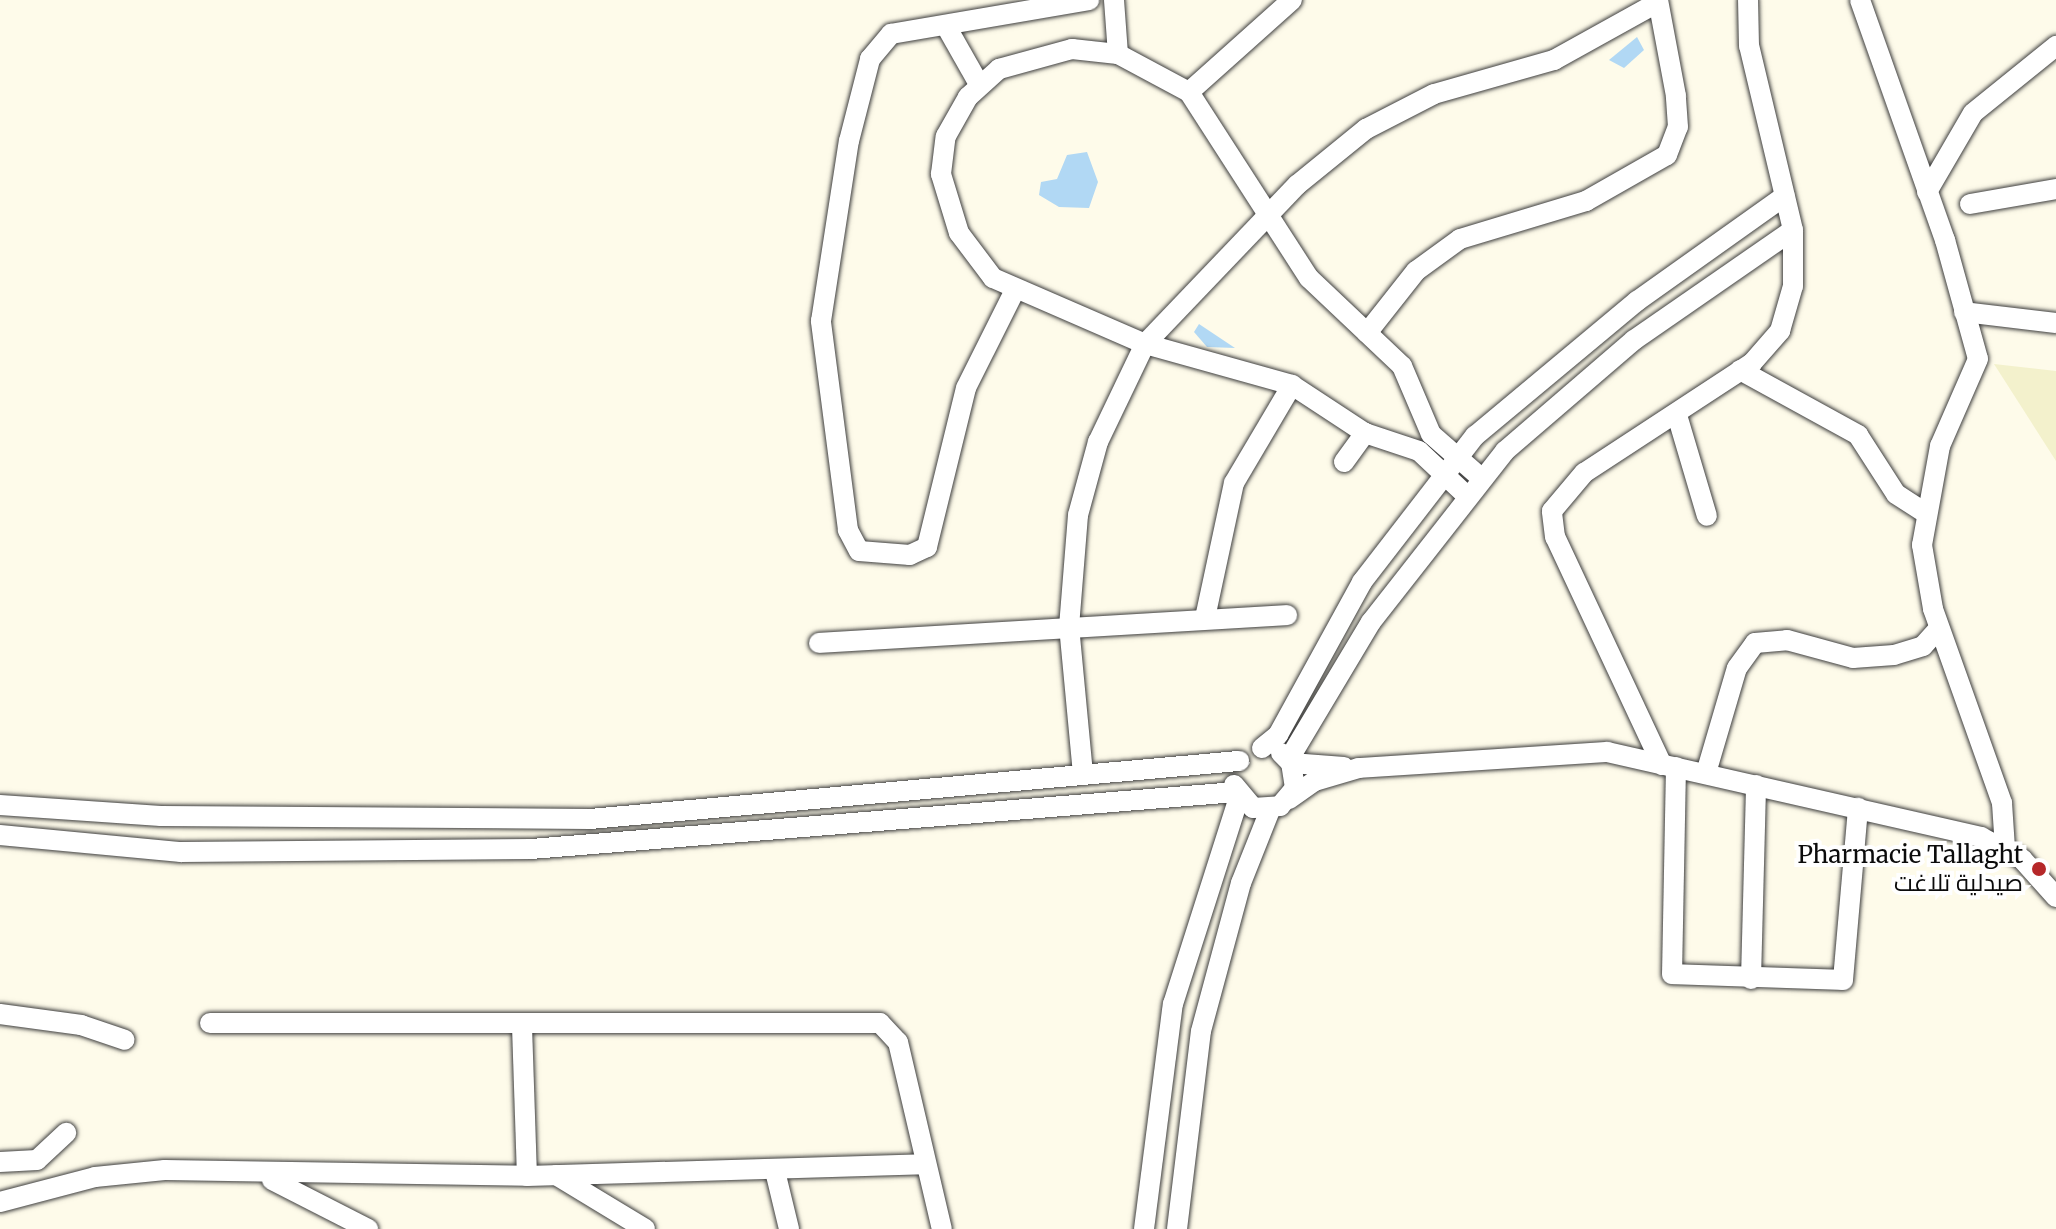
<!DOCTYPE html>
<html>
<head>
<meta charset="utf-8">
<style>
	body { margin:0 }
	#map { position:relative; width:2056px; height:1229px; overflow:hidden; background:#fefbea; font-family:Merriweather,Cairo,serif }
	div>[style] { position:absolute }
	.farmland>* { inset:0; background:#f3f1cc }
	.water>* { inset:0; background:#b1d8f4 }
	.roads { filter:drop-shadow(0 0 2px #3e3e3e) drop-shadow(0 0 2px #3e3e3e) }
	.minor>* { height:20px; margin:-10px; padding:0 10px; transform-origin:10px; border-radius:10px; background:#fff }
	.dots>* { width:22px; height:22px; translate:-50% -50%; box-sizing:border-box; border:4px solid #fff; border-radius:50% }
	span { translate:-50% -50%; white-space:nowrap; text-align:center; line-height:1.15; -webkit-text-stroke:8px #fff; paint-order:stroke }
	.poi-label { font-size:24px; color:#0b0b0b }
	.right { translate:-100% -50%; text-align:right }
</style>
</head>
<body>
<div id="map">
	<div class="farmland">
		<i style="clip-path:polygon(1994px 364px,2056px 371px,2056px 461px)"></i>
	</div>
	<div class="water">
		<i style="clip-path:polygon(1637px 37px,1644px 50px,1624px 68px,1609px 60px)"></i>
		<i style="clip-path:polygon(1087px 152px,1098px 182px,1089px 208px,1059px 207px,1039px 195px,1041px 182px,1057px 179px,1067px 155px)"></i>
		<i style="clip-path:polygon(1199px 324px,1235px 348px,1207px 347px,1194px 332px)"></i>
	</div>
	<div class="roads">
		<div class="minor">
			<i style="left:1114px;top:0;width:54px;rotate:85.8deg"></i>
			<i style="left:1860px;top:0;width:255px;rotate:70.5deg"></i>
			<i style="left:1945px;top:240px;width:123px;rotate:74.5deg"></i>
			<i style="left:1978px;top:359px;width:95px;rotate:113.6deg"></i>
			<i style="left:1940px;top:446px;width:101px;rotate:100.3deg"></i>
			<i style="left:1922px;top:545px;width:65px;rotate:80.2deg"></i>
			<i style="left:1933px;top:609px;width:206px;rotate:70.4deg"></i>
			<i style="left:2002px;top:803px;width:45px;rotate:86.2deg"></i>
			<i style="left:946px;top:26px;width:67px;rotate:60.4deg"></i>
			<i style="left:1189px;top:92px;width:138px;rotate:-41.8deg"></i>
			<i style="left:1927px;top:192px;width:91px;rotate:-59.8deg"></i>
			<i style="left:1973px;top:113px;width:107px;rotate:-38.9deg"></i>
			<i style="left:1970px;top:204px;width:87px;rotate:-9.9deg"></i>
			<i style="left:1014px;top:292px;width:107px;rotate:116.6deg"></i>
			<i style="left:966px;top:388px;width:164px;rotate:103.8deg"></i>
			<i style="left:927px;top:547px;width:19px;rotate:155deg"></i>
			<i style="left:910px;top:555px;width:51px;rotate:-175.5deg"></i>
			<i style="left:859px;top:551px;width:24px;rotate:-118deg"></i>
			<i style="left:848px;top:530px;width:211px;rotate:-97.4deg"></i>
			<i style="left:821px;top:321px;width:182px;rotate:-81.2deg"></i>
			<i style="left:849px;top:141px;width:85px;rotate:-75.6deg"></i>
			<i style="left:870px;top:59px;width:33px;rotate:-50deg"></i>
			<i style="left:891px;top:34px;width:201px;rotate:-9.7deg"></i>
			<i style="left:1964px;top:312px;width:93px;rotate:6.8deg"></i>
			<i style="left:1367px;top:333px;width:79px;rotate:-51.7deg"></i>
			<i style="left:1416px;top:271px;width:54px;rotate:-36deg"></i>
			<i style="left:1460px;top:239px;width:132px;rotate:-16.8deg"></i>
			<i style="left:1586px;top:201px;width:93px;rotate:-29.6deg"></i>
			<i style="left:1667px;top:155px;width:30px;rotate:-69deg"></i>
			<i style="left:1678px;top:127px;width:31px;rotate:-94deg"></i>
			<i style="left:1676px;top:96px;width:98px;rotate:-100.6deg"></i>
			<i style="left:1740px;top:370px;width:135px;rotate:28.8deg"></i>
			<i style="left:1858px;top:435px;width:70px;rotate:57.2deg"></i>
			<i style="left:1896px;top:494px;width:33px;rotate:33deg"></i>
			<i style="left:1677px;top:415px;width:105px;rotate:73.5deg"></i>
			<i style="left:1344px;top:462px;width:36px;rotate:-54deg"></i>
			<i style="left:1466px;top:495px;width:64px;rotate:-136.9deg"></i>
			<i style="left:1419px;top:451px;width:57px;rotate:-161.6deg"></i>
			<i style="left:1365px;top:433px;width:87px;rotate:-146.7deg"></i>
			<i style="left:1292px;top:385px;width:153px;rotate:-164.4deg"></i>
			<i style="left:1145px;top:344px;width:166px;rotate:-156.5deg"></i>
			<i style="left:993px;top:278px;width:56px;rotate:-127.1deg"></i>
			<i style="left:959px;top:233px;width:62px;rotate:-107deg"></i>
			<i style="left:941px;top:174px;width:38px;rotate:-83deg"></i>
			<i style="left:946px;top:136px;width:45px;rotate:-60.6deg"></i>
			<i style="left:968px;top:97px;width:42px;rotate:-42.1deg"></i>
			<i style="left:999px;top:69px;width:76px;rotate:-15.3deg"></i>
			<i style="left:1072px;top:49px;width:46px;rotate:6.2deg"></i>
			<i style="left:1118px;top:54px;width:81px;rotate:28.2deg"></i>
			<i style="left:1189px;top:92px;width:221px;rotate:57.2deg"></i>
			<i style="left:1309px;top:278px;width:128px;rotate:43.4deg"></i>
			<i style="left:1402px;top:366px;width:74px;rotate:66.9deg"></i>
			<i style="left:1431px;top:434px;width:67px;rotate:41.3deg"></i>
			<i style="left:1205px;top:618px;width:138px;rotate:-77.9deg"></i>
			<i style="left:1234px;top:483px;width:114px;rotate:-59.4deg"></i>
			<i style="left:819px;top:643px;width:469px;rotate:-3.4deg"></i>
			<i style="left:1262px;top:748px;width:21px;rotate:-39deg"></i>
			<i style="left:1278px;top:735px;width:175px;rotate:-61.2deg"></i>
			<i style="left:1362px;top:582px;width:185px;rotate:-52.3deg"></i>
			<i style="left:1475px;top:436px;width:211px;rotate:-39.8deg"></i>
			<i style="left:1637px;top:301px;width:181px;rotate:-35.4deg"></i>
			<i style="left:1281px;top:753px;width:14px;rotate:45deg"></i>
			<i style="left:1291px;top:763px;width:53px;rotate:4.3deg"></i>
			<i style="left:1289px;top:759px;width:160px;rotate:-59.1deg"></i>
			<i style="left:1371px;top:622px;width:217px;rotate:-51.9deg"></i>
			<i style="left:1505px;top:451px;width:170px;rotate:-40.7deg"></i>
			<i style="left:1634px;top:340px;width:193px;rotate:-34.7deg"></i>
			<i style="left:1662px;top:765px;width:252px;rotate:-115.1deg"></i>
			<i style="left:1555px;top:537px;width:26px;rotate:-97deg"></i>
			<i style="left:1552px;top:511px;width:50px;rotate:-49.9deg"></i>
			<i style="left:1584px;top:473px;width:201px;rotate:-33.2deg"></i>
			<i style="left:1752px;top:363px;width:43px;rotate:-48.8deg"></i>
			<i style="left:1780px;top:331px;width:47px;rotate:-73.9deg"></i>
			<i style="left:1793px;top:286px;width:56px;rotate:-90deg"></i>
			<i style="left:1793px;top:230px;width:189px;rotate:-103.4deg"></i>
			<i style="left:1749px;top:46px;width:46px;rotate:-91.2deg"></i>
			<i style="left:1676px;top:767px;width:207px;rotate:91.1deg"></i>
			<i style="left:1672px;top:974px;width:171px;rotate:2deg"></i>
			<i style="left:1843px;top:980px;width:173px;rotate:-85deg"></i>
			<i style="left:1706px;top:773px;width:109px;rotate:-73.6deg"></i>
			<i style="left:1737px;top:668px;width:31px;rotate:-54deg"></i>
			<i style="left:1755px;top:643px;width:32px;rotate:-5deg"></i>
			<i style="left:1787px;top:640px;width:68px;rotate:15.3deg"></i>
			<i style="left:1853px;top:658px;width:41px;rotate:-4.2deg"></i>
			<i style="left:1894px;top:655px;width:30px;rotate:-17deg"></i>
			<i style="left:1923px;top:646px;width:24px;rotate:-48deg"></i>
			<i style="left:1083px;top:774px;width:148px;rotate:-95.4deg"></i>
			<i style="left:1069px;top:627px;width:112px;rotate:-85.4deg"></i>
			<i style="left:1078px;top:515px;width:76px;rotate:-74.7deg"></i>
			<i style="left:1098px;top:442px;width:109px;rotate:-64.4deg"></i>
			<i style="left:1145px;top:344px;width:220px;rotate:-46.3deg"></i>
			<i style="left:1297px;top:185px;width:89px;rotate:-39.1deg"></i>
			<i style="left:1366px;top:129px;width:76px;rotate:-27.2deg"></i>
			<i style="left:1434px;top:94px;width:125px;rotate:-15.8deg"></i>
			<i style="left:1554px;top:60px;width:118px;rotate:-29deg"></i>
			<i style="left:1234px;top:785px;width:30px;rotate:50deg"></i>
			<i style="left:1253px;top:808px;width:27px;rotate:-4deg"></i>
			<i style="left:1280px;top:806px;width:23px;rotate:-50deg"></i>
			<i style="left:1295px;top:788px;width:25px;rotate:-99deg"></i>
			<i style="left:1289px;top:799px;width:32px;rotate:-35deg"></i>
			<i style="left:1315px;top:781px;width:46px;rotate:-16.5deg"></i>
			<i style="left:1359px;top:768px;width:249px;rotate:-3.7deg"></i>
			<i style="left:1607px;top:752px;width:384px;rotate:12.8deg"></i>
			<i style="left:1981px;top:837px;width:47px;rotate:28.2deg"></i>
			<i style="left:2022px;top:859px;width:51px;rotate:48.2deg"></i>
			<i style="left:0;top:805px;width:161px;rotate:3.9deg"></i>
			<i style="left:161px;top:816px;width:429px;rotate:0.4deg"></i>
			<i style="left:590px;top:819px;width:652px;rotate:-5.11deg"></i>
			<i style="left:0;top:835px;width:182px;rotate:5.4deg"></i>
			<i style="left:181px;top:852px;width:350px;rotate:-0.5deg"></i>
			<i style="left:531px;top:849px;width:707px;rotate:-4.62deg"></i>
			<i style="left:1751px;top:979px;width:194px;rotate:-88.5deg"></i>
			<i style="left:0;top:1014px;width:82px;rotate:7.7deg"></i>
			<i style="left:81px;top:1025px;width:46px;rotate:18.8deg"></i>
			<i style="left:210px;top:1023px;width:670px"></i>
			<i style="left:880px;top:1023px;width:26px;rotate:47deg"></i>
			<i style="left:898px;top:1042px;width:192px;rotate:76.8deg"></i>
			<i style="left:522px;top:1026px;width:150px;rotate:88.1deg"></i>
			<i style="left:0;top:1162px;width:37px;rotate:-3deg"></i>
			<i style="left:37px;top:1160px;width:40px;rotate:-43deg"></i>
			<i style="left:775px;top:1171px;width:60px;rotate:76.4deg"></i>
			<i style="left:556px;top:1175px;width:104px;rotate:31.2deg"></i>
			<i style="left:272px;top:1180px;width:108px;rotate:27deg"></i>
			<i style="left:0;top:1202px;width:98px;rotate:-14.7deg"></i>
			<i style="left:95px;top:1177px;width:70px;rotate:-5.7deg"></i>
			<i style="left:165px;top:1170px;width:362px;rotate:0.9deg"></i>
			<i style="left:527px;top:1176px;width:397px;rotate:-1.7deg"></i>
			<i style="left:1144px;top:1229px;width:227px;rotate:-82.7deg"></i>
			<i style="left:1173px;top:1004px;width:217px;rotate:-72.3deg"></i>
			<i style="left:1177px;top:1229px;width:199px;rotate:-83.1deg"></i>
			<i style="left:1201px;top:1031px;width:153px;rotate:-74.9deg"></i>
			<i style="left:1241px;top:883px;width:79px;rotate:-68.3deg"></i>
		</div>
	</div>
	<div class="dots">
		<i style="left:2039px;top:869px;background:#b62829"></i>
	</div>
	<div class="poi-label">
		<span class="right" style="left:2023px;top:869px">Pharmacie Tallaght<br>صيدلية تلاغت</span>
	</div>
</div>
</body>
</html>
